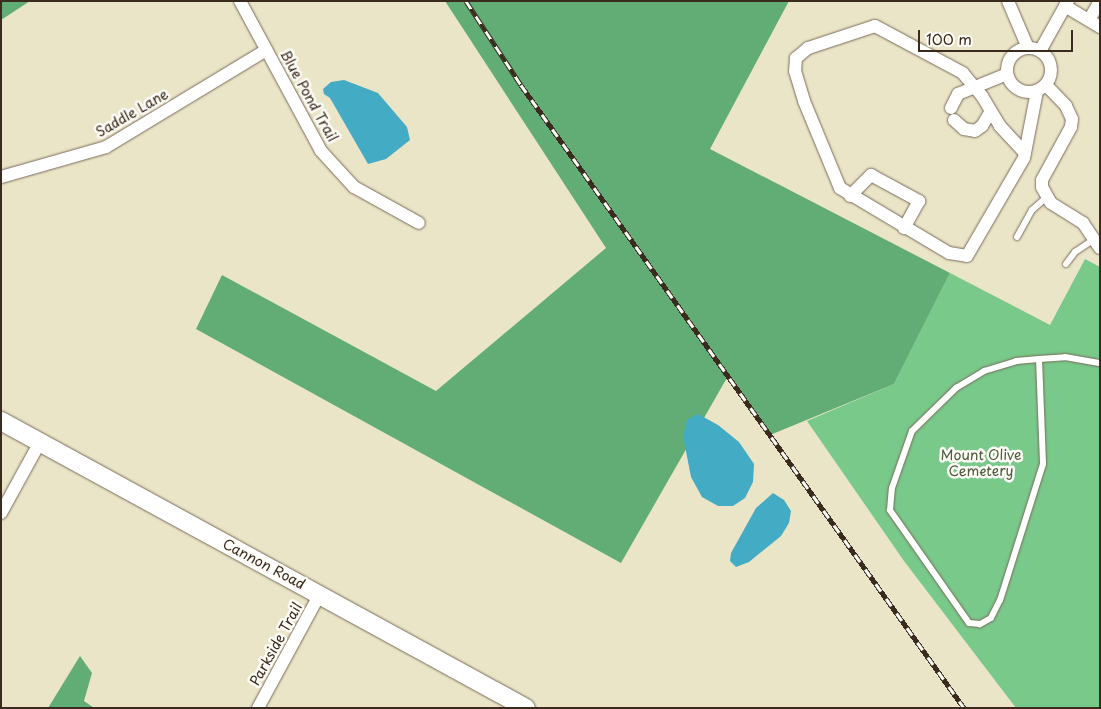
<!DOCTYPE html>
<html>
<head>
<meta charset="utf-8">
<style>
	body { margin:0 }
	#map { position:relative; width:1101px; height:709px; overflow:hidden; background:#ebe5c8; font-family:"Playpen Sans",sans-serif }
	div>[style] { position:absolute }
	.green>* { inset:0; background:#79c98a }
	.forest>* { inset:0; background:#62ad76 }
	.water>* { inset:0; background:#44abc4 }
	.roads { filter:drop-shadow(0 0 1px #796b5a) drop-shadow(0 0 1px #796b5a) }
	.lane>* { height:6px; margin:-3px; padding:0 3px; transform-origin:3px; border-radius:3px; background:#fff }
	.street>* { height:12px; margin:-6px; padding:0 6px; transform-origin:6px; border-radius:6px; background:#fff }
	.street>.ring { margin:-6px; padding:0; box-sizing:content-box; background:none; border:12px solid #fff; border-radius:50% }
	.secondary>* { height:18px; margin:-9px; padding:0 9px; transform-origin:9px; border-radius:9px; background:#fff }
	.rail>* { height:5px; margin-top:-2.5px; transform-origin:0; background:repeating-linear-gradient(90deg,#fdfcf7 0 9px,#3b2a1e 0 18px); box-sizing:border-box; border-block:1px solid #3b2a1e }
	span { translate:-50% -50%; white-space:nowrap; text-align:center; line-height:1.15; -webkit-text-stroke:5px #fdfcf7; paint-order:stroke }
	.street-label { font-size:14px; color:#3b2a1e }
	.park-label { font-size:14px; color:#4e5a3e }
	.frame { position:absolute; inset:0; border:2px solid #3b2a1e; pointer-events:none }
	.scale { position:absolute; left:918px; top:30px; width:155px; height:22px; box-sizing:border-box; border:2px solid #3b2a1e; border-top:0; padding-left:6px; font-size:15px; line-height:18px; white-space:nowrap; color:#3b2a1e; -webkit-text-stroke:4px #fdfcf7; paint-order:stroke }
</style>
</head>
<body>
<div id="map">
	<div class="green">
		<i style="clip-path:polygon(1085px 259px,1100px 267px,1100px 708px,1016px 708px,904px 561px,807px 421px,894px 384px,950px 273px,1050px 325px)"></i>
	</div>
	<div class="forest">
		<i style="clip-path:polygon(1px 1px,30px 1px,1px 20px)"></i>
		<i style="clip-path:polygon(445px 1px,789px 1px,710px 149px,950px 273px,894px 384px,770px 435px,728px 376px,621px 563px,196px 329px,222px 275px,436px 391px,606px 248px)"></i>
		<i style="clip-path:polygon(80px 656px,92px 673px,84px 701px,94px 708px,48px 708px)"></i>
	</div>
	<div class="water">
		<i style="clip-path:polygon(344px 80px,378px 93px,407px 127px,410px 140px,386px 159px,368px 164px,330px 98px,324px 94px,323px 89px,331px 82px)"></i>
		<i style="clip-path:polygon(698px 414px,718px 425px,739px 442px,754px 464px,753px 482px,745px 498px,733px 506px,718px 506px,702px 497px,691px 477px,683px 436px,687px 420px)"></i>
		<i style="clip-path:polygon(773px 493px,784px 500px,791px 511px,789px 523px,781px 536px,749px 562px,736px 567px,730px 561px,731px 553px,756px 508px)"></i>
	</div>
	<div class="roads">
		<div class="lane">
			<i style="left:1017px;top:237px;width:31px;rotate:-61deg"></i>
			<i style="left:1032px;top:210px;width:20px;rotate:-41deg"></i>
			<i style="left:1066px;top:264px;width:15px;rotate:-53deg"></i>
			<i style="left:1075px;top:252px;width:23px;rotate:-34deg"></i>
			<i style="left:1039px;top:359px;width:105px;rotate:87.8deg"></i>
			<i style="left:1043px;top:464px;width:143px;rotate:107.5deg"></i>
			<i style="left:1000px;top:600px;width:20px;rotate:117deg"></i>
			<i style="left:991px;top:618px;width:13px;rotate:151deg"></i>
			<i style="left:980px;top:624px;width:11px;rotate:-175deg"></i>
			<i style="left:969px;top:623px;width:138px;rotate:-125deg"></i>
			<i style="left:890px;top:510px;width:22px;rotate:-85deg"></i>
			<i style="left:892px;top:488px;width:60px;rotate:-70.7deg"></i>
			<i style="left:912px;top:431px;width:62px;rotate:-44.3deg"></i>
			<i style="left:956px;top:388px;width:33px;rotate:-31deg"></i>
			<i style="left:984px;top:371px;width:34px;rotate:-17deg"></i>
			<i style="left:1016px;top:361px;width:23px;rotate:-5deg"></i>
			<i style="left:1039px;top:359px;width:26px;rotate:-4deg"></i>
			<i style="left:1065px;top:357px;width:36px;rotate:10deg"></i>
		</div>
		<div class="street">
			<i style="left:240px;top:1px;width:170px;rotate:61.6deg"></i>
			<i style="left:321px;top:151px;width:49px;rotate:47.5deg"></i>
			<i style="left:354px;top:187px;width:74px;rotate:29deg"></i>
			<i style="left:1008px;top:1px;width:51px;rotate:66.9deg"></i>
			<i style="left:1065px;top:6px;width:41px;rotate:31deg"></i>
			<i style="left:1089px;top:20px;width:22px;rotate:-60deg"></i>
			<i class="ring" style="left:1007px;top:48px;width:32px;height:32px"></i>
			<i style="left:1040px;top:51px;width:57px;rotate:-60.8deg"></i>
			<i style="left:1046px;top:85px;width:29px;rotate:46deg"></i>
			<i style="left:1066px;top:106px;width:14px;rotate:65deg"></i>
			<i style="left:1072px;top:119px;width:8px;rotate:97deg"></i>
			<i style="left:1071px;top:127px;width:60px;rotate:118.7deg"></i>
			<i style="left:1042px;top:180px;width:7px;rotate:90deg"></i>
			<i style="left:1042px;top:187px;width:18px;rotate:61deg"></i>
			<i style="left:1051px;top:203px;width:38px;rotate:32deg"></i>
			<i style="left:1083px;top:223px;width:30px;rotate:56deg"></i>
			<i style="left:951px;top:108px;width:16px;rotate:-63deg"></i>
			<i style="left:958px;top:94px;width:53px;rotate:-22.2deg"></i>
			<i style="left:954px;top:120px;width:13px;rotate:42deg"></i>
			<i style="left:964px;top:129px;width:11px;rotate:10deg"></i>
			<i style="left:975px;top:131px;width:9px;rotate:-36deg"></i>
			<i style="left:982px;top:126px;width:17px;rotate:-59deg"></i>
			<i style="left:1025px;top:153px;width:37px;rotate:-133deg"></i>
			<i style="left:1000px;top:126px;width:35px;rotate:-121deg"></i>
			<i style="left:982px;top:96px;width:30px;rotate:-130deg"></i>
			<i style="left:963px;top:73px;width:100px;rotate:-151.9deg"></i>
			<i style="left:875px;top:26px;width:71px;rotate:161.8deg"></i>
			<i style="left:808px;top:48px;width:16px;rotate:140deg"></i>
			<i style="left:796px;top:58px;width:13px;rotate:94deg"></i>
			<i style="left:795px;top:71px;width:31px;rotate:73deg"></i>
			<i style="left:804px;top:101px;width:94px;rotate:67.5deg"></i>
			<i style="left:840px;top:188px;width:127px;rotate:30.8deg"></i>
			<i style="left:949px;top:253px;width:18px;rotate:9deg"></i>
			<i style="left:967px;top:256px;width:113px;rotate:-59.8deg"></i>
			<i style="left:1024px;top:158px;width:68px;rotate:-79deg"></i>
			<i style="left:1px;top:177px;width:109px;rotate:-15.9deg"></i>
			<i style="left:106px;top:147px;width:187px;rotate:-31.2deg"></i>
			<i style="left:850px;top:196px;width:30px;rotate:-45deg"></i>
			<i style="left:871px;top:175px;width:55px;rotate:28.4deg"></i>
			<i style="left:919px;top:201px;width:31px;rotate:119deg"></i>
			<i style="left:1px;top:513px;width:81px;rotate:-61.2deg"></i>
			<i style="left:258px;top:708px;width:130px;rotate:-61.5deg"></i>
		</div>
		<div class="secondary">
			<i style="left:1px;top:421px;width:598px;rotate:28.66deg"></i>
		</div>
	</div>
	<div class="rail">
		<i style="left:466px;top:1px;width:100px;rotate:56.8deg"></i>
		<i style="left:521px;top:85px;width:764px;rotate:54.58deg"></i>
	</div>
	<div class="street-label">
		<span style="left:309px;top:96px;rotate:61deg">Blue Pond Trail</span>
		<span style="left:132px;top:113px;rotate:-30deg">Saddle Lane</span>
		<span style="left:264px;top:564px;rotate:28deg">Cannon Road</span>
		<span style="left:276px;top:644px;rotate:-61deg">Parkside Trail</span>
	</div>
	<div class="park-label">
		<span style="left:981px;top:463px">Mount Olive<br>Cemetery</span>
	</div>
	<div class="frame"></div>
	<div class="scale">100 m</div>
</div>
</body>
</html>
